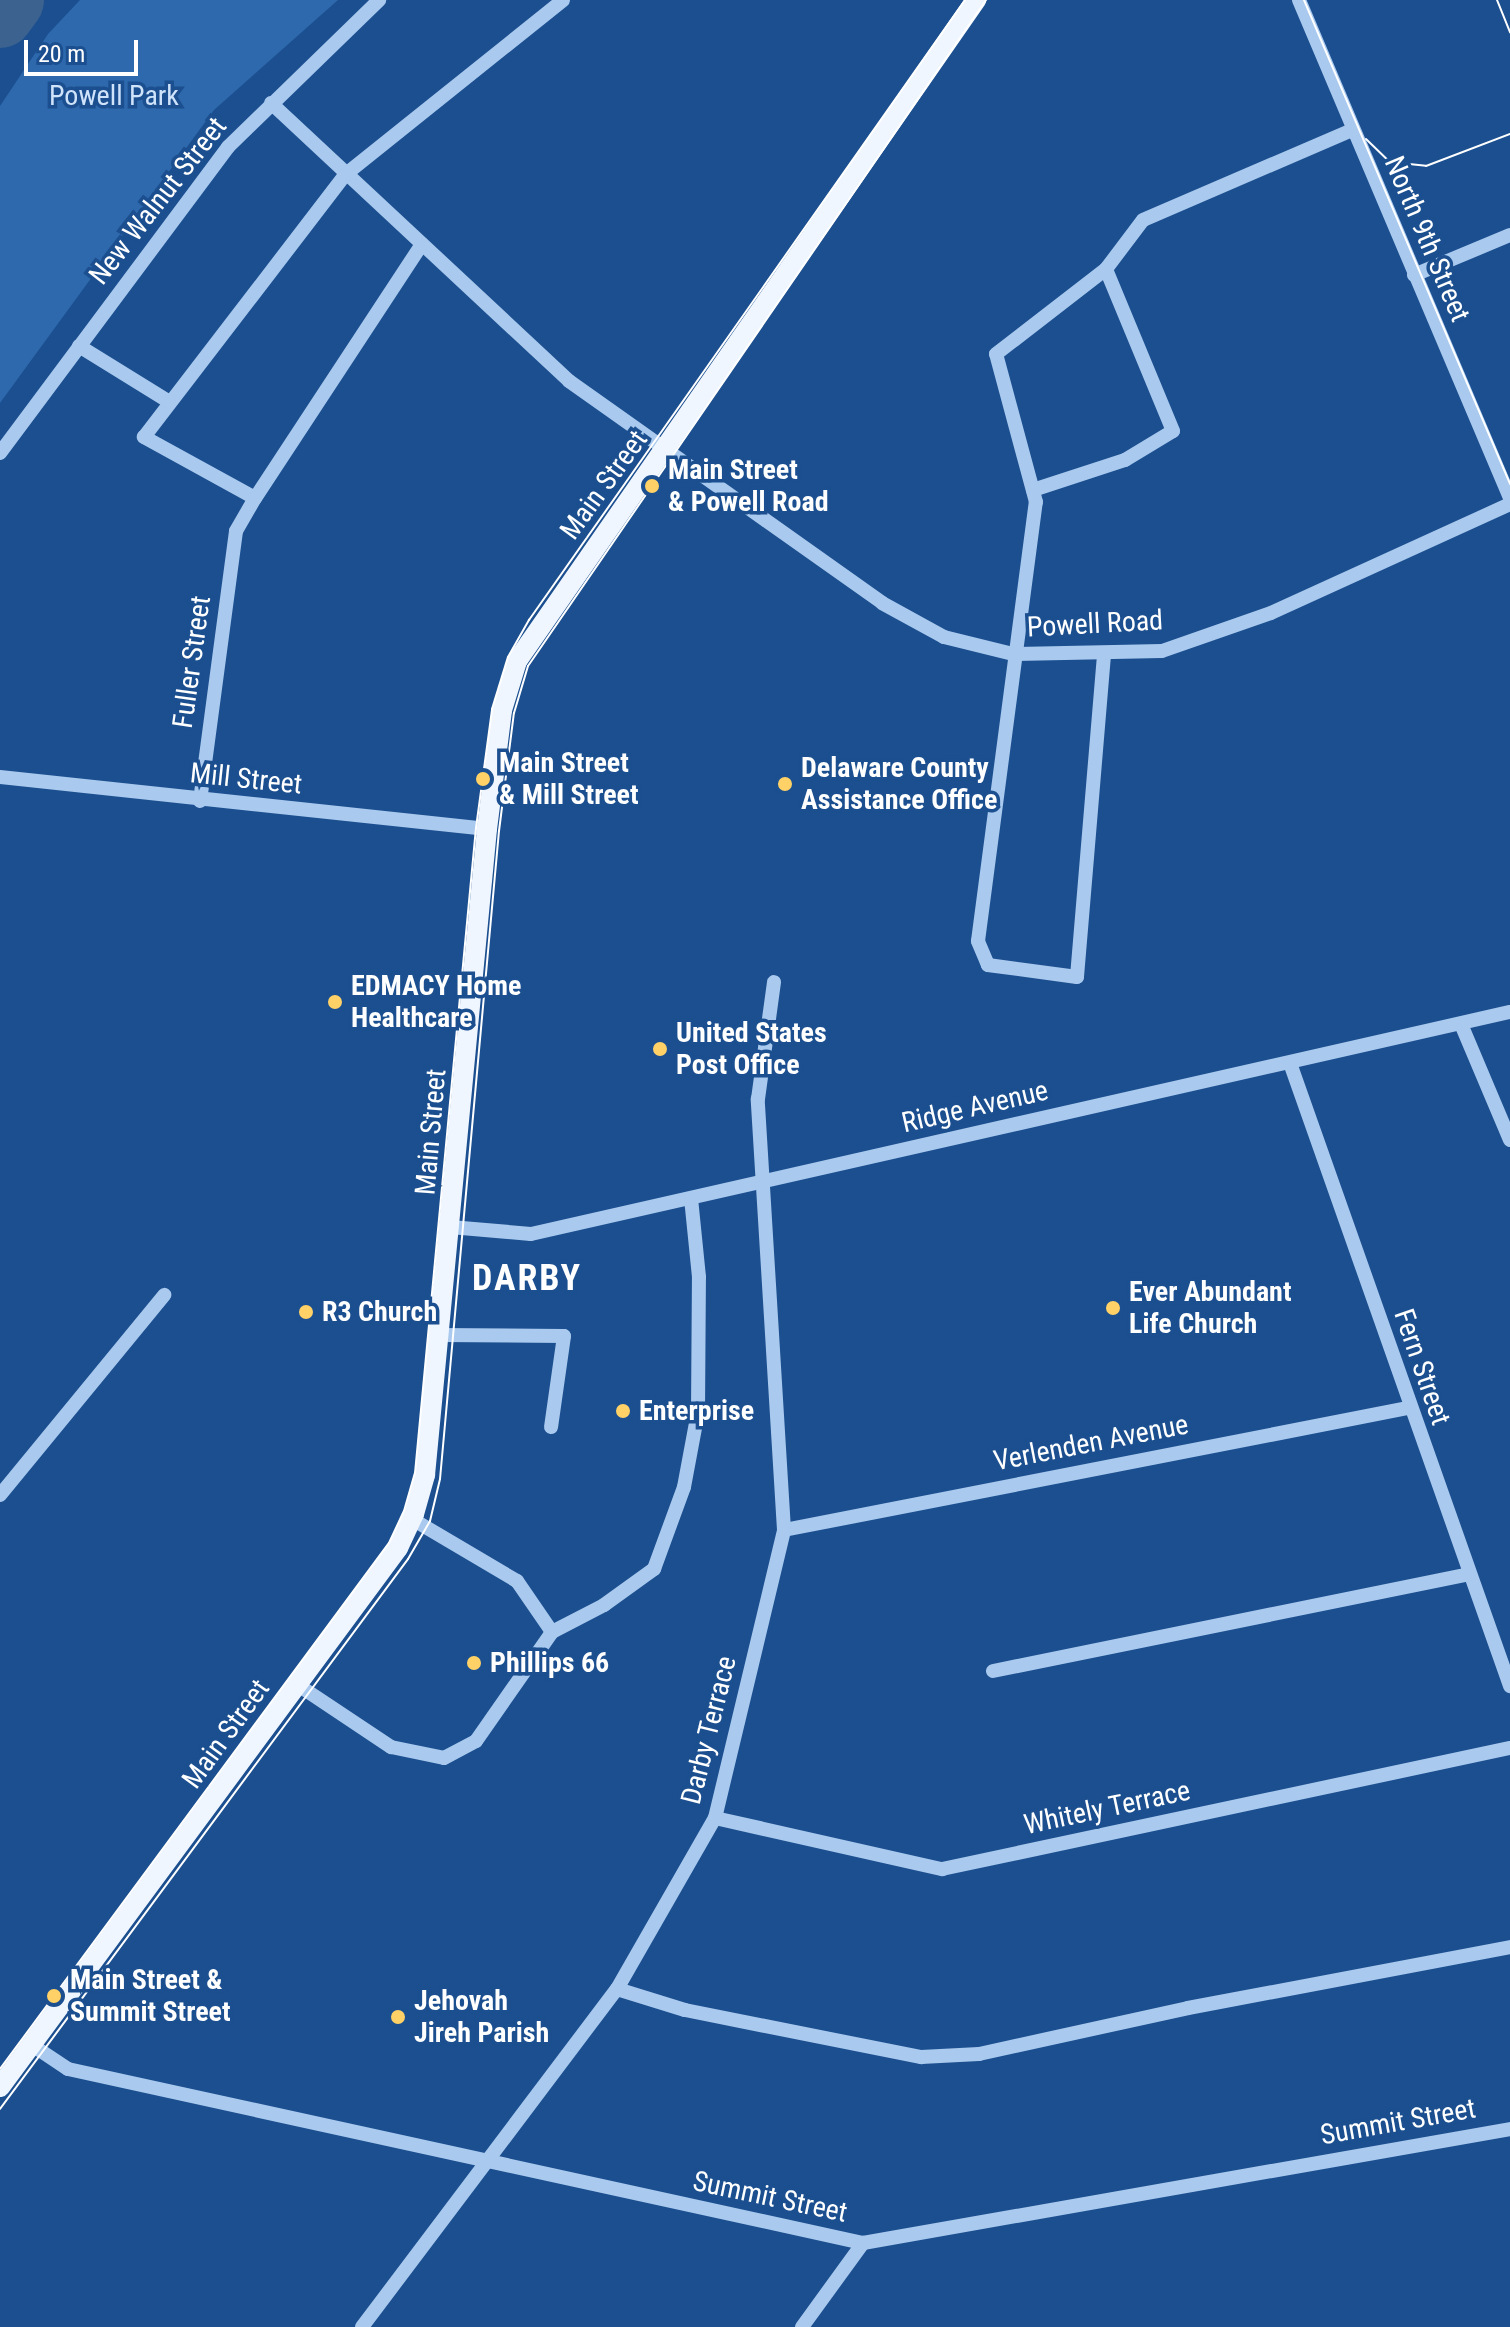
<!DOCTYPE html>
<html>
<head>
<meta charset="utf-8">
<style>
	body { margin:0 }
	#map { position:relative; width:1510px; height:2327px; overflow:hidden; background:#1b4f8f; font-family:"Roboto Condensed",sans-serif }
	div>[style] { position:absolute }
	.green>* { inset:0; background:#2e69ad }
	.river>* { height:68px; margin:-34px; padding:0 34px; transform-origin:34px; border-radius:34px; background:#3c6290 }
	.minor>* { height:14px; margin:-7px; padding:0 7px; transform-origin:7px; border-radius:7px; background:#a9c9ee }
	.major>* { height:20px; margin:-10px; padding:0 10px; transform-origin:10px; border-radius:10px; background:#f0f6ff }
	.tram>* { height:2px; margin:-1px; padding:0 1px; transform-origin:1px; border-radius:1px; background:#fff }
	.dots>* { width:22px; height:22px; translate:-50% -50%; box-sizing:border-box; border:4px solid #1b4f8f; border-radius:50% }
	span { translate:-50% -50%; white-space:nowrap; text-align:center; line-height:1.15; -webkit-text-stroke:7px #1b4f8f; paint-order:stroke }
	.park-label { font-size:28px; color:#cfe3fa }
	.street-label { font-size:28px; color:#fff }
	.poi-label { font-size:28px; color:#fff; font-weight:700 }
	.left { translate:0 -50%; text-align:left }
	.district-label { font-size:36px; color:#fff; font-weight:700; letter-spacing:2px }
	.scale { position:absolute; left:24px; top:40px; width:114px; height:36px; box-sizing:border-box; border:4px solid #fff; border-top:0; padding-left:10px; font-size:24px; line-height:28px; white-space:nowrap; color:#fff; -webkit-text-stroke:6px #1b4f8f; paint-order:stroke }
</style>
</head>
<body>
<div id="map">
	<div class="green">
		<i style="clip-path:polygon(80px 0,338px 0,214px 110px,0 403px,0 106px,48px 34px)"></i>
	</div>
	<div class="river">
		<i style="left:0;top:14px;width:17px;rotate:-54deg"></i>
	</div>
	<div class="minor">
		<i style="left:1299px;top:0;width:541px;rotate:67.04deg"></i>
		<i style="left:271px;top:103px;width:408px;rotate:43deg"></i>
		<i style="left:569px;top:381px;width:384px;rotate:35.3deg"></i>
		<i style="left:882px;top:603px;width:71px;rotate:28.7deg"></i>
		<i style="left:944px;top:637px;width:71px;rotate:13.8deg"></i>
		<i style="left:1013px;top:654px;width:149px;rotate:-1.2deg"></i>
		<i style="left:1162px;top:651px;width:115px;rotate:-19.2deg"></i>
		<i style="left:1271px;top:613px;width:263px;rotate:-24.5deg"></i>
		<i style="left:422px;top:244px;width:304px;rotate:123.3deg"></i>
		<i style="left:255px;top:498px;width:127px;rotate:-151.2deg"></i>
		<i style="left:144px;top:437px;width:332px;rotate:-52.5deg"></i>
		<i style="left:346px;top:174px;width:278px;rotate:-38.7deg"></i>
		<i style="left:1414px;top:275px;width:104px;rotate:-22.6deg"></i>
		<i style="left:79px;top:346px;width:105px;rotate:31.7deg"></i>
		<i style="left:0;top:453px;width:382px;rotate:-53.3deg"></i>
		<i style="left:228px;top:147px;width:211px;rotate:-44.2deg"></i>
		<i style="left:1033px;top:490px;width:97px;rotate:-18.1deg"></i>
		<i style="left:1125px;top:460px;width:56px;rotate:-31.1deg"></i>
		<i style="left:1173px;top:431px;width:175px;rotate:-112.5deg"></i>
		<i style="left:1104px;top:655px;width:323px;rotate:94.8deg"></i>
		<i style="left:1077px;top:977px;width:90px;rotate:-172.3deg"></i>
		<i style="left:988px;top:965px;width:26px;rotate:-113deg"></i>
		<i style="left:978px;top:941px;width:443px;rotate:-82.5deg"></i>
		<i style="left:1036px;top:502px;width:153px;rotate:-105.1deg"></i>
		<i style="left:996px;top:354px;width:139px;rotate:-37.7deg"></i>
		<i style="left:1106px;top:269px;width:61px;rotate:-52.9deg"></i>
		<i style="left:1143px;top:220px;width:228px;rotate:-23.3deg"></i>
		<i style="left:0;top:777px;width:490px;rotate:6.1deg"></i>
		<i style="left:200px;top:801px;width:272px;rotate:-82.4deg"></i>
		<i style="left:236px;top:531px;width:38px;rotate:-60deg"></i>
		<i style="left:1461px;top:1024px;width:126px;rotate:67.1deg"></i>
		<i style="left:1290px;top:1063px;width:661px;rotate:70.55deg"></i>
		<i style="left:450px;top:1227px;width:81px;rotate:4.9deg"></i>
		<i style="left:531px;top:1234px;width:1004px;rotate:-12.78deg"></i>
		<i style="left:439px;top:1335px;width:125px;rotate:0.5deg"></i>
		<i style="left:564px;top:1336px;width:92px;rotate:98.1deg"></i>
		<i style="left:0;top:1495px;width:259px;rotate:-50.6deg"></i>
		<i style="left:412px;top:1519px;width:122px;rotate:30.6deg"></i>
		<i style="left:517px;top:1581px;width:62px;rotate:55.5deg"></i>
		<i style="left:784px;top:1530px;width:636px;rotate:-11.06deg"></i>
		<i style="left:993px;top:1671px;width:486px;rotate:-11.5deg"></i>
		<i style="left:298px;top:1685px;width:112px;rotate:33.7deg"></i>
		<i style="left:391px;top:1747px;width:54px;rotate:11.7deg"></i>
		<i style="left:444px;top:1758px;width:36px;rotate:-28deg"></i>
		<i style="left:476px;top:1741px;width:133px;rotate:-55.1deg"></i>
		<i style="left:552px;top:1632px;width:59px;rotate:-27.4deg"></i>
		<i style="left:604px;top:1605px;width:62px;rotate:-35.8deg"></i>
		<i style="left:654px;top:1569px;width:87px;rotate:-69.9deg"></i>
		<i style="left:684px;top:1487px;width:76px;rotate:-79.4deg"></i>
		<i style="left:698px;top:1412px;width:135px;rotate:-89.6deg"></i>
		<i style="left:699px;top:1277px;width:79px;rotate:-95.8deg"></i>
		<i style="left:715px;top:1818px;width:233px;rotate:12.7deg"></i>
		<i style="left:942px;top:1869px;width:581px;rotate:-12.03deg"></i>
		<i style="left:617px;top:1989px;width:71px;rotate:17.2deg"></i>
		<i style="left:685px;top:2010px;width:241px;rotate:11.3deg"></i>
		<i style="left:921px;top:2057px;width:58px;rotate:-3deg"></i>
		<i style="left:979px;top:2054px;width:214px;rotate:-12.4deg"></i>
		<i style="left:1188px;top:2008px;width:328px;rotate:-10.7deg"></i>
		<i style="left:32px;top:2045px;width:43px;rotate:33.7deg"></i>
		<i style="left:68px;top:2069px;width:814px;rotate:12.35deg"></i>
		<i style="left:863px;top:2243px;width:657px;rotate:-9.99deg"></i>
		<i style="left:362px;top:2327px;width:423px;rotate:-53deg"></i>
		<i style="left:617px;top:1989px;width:197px;rotate:-60.2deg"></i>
		<i style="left:715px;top:1818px;width:296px;rotate:-76.5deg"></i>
		<i style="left:784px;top:1530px;width:432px;rotate:-93.5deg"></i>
		<i style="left:758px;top:1099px;width:118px;rotate:-82.2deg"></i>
		<i style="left:802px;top:2327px;width:104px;rotate:-54deg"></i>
	</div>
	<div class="major">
		<i style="left:0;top:2087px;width:670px;rotate:-53.56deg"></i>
		<i style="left:398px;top:1548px;width:38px;rotate:-65deg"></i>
		<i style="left:414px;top:1514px;width:41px;rotate:-74.2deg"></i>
		<i style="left:425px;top:1475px;width:649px;rotate:-84.52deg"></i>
		<i style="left:487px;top:829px;width:120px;rotate:-82.8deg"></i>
		<i style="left:502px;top:710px;width:51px;rotate:-73deg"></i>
		<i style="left:517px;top:661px;width:805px;rotate:-55.22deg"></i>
	</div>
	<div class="tram">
		<i style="left:1304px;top:0;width:526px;rotate:66.94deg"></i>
		<i style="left:1497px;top:0;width:35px;rotate:68deg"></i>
		<i style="left:1366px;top:139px;width:33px;rotate:44deg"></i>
		<i style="left:1390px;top:162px;width:36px;rotate:6deg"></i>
		<i style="left:1426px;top:166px;width:90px;rotate:-20.9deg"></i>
		<i style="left:0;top:2069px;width:654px;rotate:-53.52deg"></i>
		<i style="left:389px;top:1543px;width:35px;rotate:-65deg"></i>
		<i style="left:404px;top:1511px;width:40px;rotate:-74deg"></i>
		<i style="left:415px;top:1473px;width:648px;rotate:-84.6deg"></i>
		<i style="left:476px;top:828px;width:120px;rotate:-82.3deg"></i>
		<i style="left:492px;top:709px;width:54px;rotate:-72.9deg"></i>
		<i style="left:508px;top:657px;width:43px;rotate:-60.4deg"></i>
		<i style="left:529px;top:620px;width:758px;rotate:-54.88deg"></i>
		<i style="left:0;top:2109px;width:685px;rotate:-53.43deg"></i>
		<i style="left:408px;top:1559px;width:44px;rotate:-59.9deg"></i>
		<i style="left:430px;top:1521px;width:43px;rotate:-76.6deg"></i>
		<i style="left:440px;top:1479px;width:651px;rotate:-84.8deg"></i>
		<i style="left:499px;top:831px;width:119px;rotate:-82.8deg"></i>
		<i style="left:514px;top:713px;width:49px;rotate:-73.4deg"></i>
		<i style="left:528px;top:666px;width:808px;rotate:-55.48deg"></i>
	</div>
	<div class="dots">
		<i style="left:652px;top:486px;background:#ffd166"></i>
		<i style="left:483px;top:779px;background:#ffd166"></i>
		<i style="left:785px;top:784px;background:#ffd166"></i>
		<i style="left:335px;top:1002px;background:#ffd166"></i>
		<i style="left:660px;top:1049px;background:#ffd166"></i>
		<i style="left:1113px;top:1308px;background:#ffd166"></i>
		<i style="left:306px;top:1312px;background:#ffd166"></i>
		<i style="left:623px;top:1411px;background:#ffd166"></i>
		<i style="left:474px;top:1663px;background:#ffd166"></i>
		<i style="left:54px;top:1996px;background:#ffd166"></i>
		<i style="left:398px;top:2017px;background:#ffd166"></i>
	</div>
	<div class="park-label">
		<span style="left:114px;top:96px">Powell Park</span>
	</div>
	<div class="street-label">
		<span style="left:158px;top:201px;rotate:-52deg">New Walnut Street</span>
		<span style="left:1427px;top:239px;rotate:67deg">North 9th Street</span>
		<span style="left:604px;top:485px;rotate:-54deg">Main Street</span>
		<span style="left:1095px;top:624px;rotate:-3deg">Powell Road</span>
		<span style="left:192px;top:662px;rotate:-82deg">Fuller Street</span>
		<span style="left:246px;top:779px;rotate:6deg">Mill Street</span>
		<span style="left:975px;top:1107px;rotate:-13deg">Ridge Avenue</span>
		<span style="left:431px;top:1132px;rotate:-85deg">Main Street</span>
		<span style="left:1422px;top:1367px;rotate:71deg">Fern Street</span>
		<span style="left:1091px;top:1443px;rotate:-11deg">Verlenden Avenue</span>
		<span style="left:709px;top:1730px;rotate:-76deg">Darby Terrace</span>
		<span style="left:226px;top:1734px;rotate:-54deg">Main Street</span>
		<span style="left:1107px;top:1808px;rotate:-12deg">Whitely Terrace</span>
		<span style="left:1398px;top:2122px;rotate:-10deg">Summit Street</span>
		<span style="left:770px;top:2197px;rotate:12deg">Summit Street</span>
	</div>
	<div class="poi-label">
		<span class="left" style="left:668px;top:486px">Main Street<br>&amp; Powell Road</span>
		<span class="left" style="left:499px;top:779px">Main Street<br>&amp; Mill Street</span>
		<span class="left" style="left:801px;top:784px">Delaware County<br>Assistance Office</span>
		<span class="left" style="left:351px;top:1002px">EDMACY Home<br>Healthcare</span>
		<span class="left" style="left:676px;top:1049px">United States<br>Post Office</span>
		<span class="left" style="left:1129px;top:1308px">Ever Abundant<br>Life Church</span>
		<span class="left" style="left:322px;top:1312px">R3 Church</span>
		<span class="left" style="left:639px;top:1411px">Enterprise</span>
		<span class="left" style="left:490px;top:1663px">Phillips 66</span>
		<span class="left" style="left:70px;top:1996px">Main Street &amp;<br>Summit Street</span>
		<span class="left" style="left:414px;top:2017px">Jehovah<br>Jireh Parish</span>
	</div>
	<div class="district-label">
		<span style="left:527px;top:1279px">DARBY</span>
	</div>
	<div class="scale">20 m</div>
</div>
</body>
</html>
